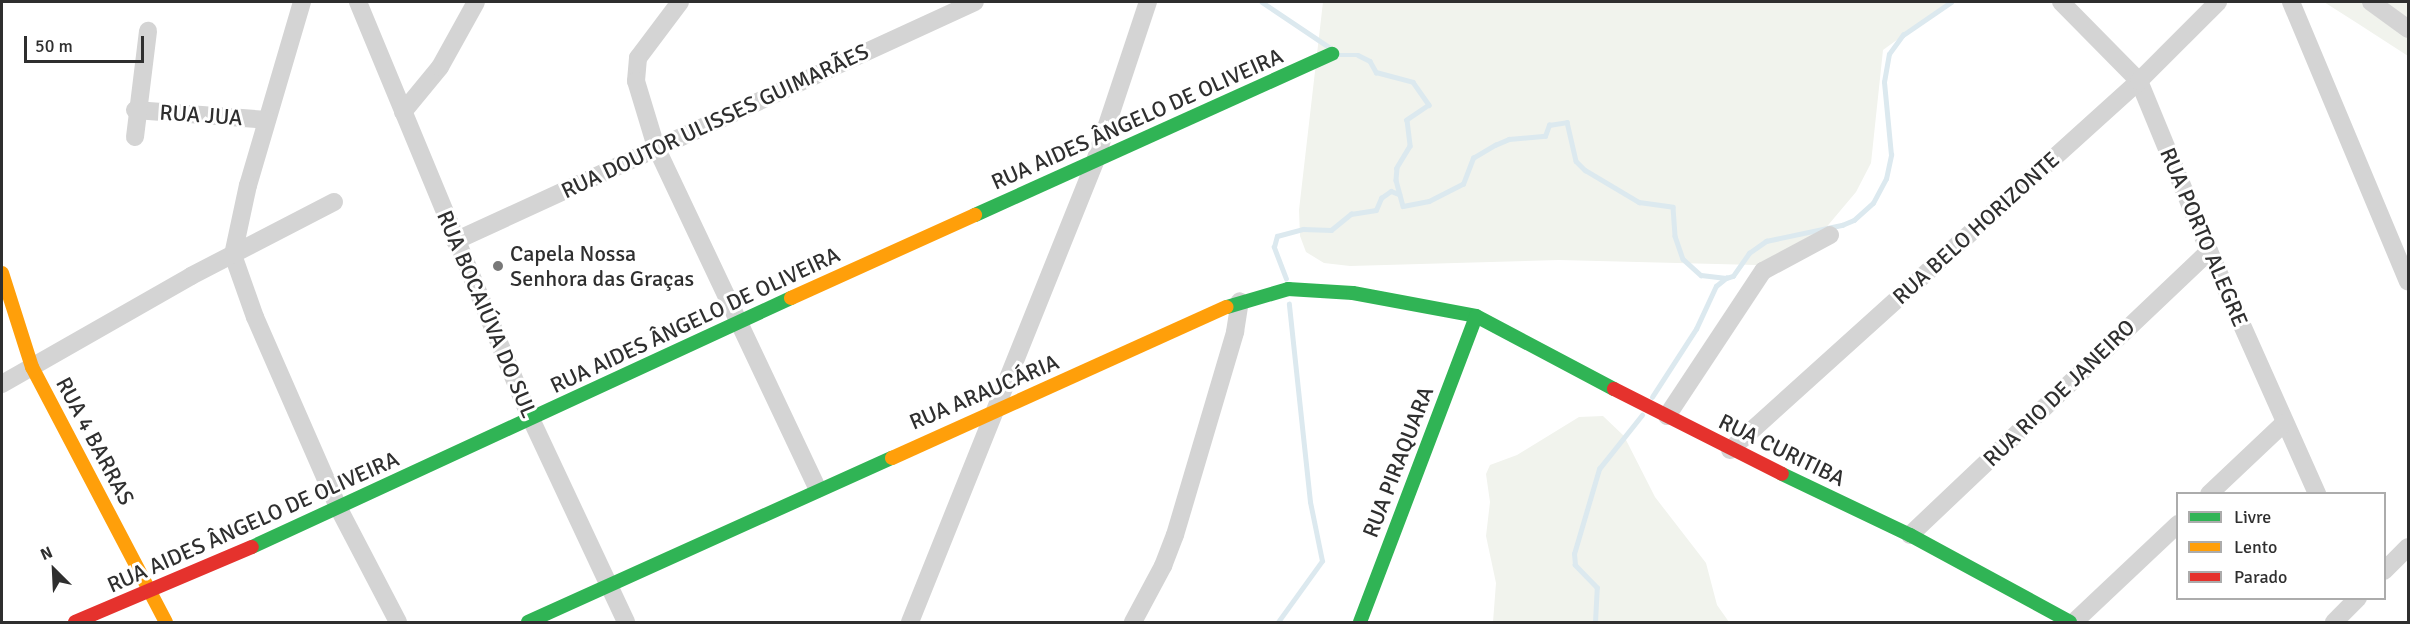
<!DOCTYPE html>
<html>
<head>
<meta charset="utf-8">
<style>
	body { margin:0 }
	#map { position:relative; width:2410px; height:624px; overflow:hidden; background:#fff; font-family:Signika,sans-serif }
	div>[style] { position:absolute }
	.green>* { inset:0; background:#f1f3ed }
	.stream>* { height:4.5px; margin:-2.25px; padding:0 2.25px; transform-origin:2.25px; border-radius:2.25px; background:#dce9ef }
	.street>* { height:18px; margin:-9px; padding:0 9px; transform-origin:9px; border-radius:9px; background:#d4d4d4 }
	.fast>* { height:14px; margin:-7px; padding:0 7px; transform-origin:7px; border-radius:7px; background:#30b455 }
	.slow>* { height:14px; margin:-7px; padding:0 7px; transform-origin:7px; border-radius:7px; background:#ff9f0a }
	.jam>* { height:14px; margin:-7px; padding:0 7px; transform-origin:7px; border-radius:7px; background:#e5322d }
	.dots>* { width:16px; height:16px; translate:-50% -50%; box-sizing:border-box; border:3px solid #fff; border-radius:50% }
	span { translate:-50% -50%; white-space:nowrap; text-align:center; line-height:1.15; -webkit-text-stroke:6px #fff; paint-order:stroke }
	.street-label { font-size:22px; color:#2f2f2f }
	.poi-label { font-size:22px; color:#2f2f2f }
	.left { translate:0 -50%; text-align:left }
	.frame { position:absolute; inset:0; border:3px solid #2f2f2f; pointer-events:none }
	.legend { position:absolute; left:2176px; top:492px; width:210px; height:108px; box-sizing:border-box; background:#fff; border:2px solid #acacac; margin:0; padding:8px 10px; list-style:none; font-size:18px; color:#2f2f2f }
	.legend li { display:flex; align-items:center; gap:12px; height:30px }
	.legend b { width:30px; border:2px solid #acacac }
	.north { position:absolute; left:24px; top:540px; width:60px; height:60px; -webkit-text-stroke:4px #fff; paint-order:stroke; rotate:336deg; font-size:16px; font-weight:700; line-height:24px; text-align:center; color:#2f2f2f }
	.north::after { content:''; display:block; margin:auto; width:21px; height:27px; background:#2f2f2f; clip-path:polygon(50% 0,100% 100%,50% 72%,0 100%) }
	.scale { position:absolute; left:24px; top:36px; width:120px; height:27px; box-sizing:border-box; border:3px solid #2f2f2f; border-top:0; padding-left:8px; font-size:18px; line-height:21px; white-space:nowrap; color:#2f2f2f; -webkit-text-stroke:4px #fff; paint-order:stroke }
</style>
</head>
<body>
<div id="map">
	<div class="green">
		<i style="clip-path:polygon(1323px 2px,1949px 2px,1883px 50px,1871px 163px,1856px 192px,1824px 230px,1781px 260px,1756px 265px,1559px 260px,1350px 266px,1324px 263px,1306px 252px,1300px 236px,1299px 210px)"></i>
		<i style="clip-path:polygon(2324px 2px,2408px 2px,2408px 56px,2357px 23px)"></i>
		<i style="clip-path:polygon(1603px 416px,1624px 436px,1655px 497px,1706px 563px,1717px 605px,1729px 622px,1493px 622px,1496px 583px,1486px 536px,1490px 502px,1486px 474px,1490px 465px,1517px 455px,1579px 417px)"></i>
	</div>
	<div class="stream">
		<i style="left:1262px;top:2px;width:81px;rotate:33.9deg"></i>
		<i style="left:1340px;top:55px;width:18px"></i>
		<i style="left:1358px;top:55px;width:13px;rotate:27deg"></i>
		<i style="left:1370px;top:61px;width:13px;rotate:61deg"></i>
		<i style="left:1376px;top:72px;width:38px;rotate:15deg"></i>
		<i style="left:1413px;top:82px;width:28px;rotate:55deg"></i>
		<i style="left:1429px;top:105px;width:27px;rotate:146deg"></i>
		<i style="left:1407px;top:120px;width:26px;rotate:83deg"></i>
		<i style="left:1410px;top:146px;width:26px;rotate:121deg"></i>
		<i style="left:1397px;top:168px;width:12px;rotate:95deg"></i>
		<i style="left:1396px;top:180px;width:27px;rotate:75deg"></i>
		<i style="left:1403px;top:206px;width:26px;rotate:-11deg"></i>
		<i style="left:1429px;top:201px;width:38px;rotate:-27deg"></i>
		<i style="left:1463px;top:184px;width:28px;rotate:-69deg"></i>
		<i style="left:1473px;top:158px;width:26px;rotate:-31deg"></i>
		<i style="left:1495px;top:145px;width:15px;rotate:-23deg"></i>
		<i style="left:1509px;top:139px;width:36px;rotate:-5deg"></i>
		<i style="left:1545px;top:136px;width:12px;rotate:-70deg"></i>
		<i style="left:1549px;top:125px;width:18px;rotate:-9deg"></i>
		<i style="left:1567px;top:122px;width:40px;rotate:77deg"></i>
		<i style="left:1576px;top:161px;width:13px;rotate:45deg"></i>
		<i style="left:1585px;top:170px;width:63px;rotate:30.7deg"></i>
		<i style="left:1639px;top:202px;width:34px;rotate:8deg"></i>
		<i style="left:1673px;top:207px;width:29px;rotate:86deg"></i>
		<i style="left:1675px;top:236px;width:24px;rotate:71deg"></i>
		<i style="left:1683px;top:259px;width:24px;rotate:42deg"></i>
		<i style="left:1701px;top:275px;width:25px;rotate:7deg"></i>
		<i style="left:1726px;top:278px;width:7px;rotate:-16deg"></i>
		<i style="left:1733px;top:276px;width:28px;rotate:-55deg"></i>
		<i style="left:1749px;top:253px;width:21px;rotate:-35deg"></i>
		<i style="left:1766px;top:241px;width:78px;rotate:-11.9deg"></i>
		<i style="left:1842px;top:225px;width:13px;rotate:-23deg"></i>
		<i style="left:1854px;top:220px;width:25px;rotate:-42deg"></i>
		<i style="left:1873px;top:203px;width:27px;rotate:-62deg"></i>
		<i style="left:1886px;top:179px;width:25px;rotate:-78deg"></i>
		<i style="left:1891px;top:155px;width:73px;rotate:-95.5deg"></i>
		<i style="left:1884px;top:82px;width:28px;rotate:-80deg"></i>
		<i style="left:1889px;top:54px;width:24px;rotate:-54deg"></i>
		<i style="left:1903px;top:35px;width:58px;rotate:-34.5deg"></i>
		<i style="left:1286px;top:279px;width:34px;rotate:-111deg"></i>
		<i style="left:1274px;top:247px;width:11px;rotate:-75deg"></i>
		<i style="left:1277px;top:236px;width:27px;rotate:-15deg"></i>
		<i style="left:1303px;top:229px;width:28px;rotate:2deg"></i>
		<i style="left:1331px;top:230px;width:26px;rotate:-39deg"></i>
		<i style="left:1351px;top:214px;width:25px;rotate:-9deg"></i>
		<i style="left:1376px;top:210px;width:13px;rotate:-67deg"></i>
		<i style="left:1381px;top:198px;width:12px;rotate:-35deg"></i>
		<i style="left:1391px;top:191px;width:9px;rotate:21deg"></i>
		<i style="left:1652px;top:397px;width:81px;rotate:-57.1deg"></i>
		<i style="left:1696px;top:329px;width:47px;rotate:-65.1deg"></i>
		<i style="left:1716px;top:286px;width:13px;rotate:-39deg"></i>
		<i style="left:1278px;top:622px;width:75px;rotate:-54.2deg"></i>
		<i style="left:1322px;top:561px;width:60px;rotate:-101.5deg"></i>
		<i style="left:1310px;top:502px;width:199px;rotate:-96.1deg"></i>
		<i style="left:1595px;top:622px;width:34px;rotate:-87deg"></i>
		<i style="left:1597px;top:588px;width:32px;rotate:-134deg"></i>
		<i style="left:1575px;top:565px;width:11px;rotate:-95deg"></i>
		<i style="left:1574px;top:554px;width:89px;rotate:-73.6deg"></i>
		<i style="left:1599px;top:469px;width:69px;rotate:-51.5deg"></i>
	</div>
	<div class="street">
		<i style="left:302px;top:2px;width:191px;rotate:106.4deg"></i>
		<i style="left:248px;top:185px;width:72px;rotate:102.1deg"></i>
		<i style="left:233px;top:255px;width:66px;rotate:70.5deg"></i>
		<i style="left:255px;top:317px;width:210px;rotate:66.4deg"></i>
		<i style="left:339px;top:509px;width:127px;rotate:62.4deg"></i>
		<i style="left:358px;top:2px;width:451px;rotate:67.5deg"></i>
		<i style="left:531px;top:419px;width:224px;rotate:64.9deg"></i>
		<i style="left:680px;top:2px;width:70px;rotate:126.9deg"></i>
		<i style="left:638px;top:58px;width:23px;rotate:95deg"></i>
		<i style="left:636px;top:81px;width:69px;rotate:73.1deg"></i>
		<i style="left:656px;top:147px;width:378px;rotate:64.7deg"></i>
		<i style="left:2061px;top:2px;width:111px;rotate:45.4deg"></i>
		<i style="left:2139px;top:81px;width:184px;rotate:67.6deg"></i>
		<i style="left:2209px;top:251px;width:266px;rotate:66deg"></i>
		<i style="left:2291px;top:2px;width:303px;rotate:67.3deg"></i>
		<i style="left:2371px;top:2px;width:46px;rotate:36.1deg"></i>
		<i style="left:135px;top:110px;width:132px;rotate:4.3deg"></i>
		<i style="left:403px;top:112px;width:58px;rotate:-50.6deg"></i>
		<i style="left:440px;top:67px;width:74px;rotate:-61deg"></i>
		<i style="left:135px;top:137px;width:107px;rotate:-83deg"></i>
		<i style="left:455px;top:241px;width:572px;rotate:-24.68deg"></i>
		<i style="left:2px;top:384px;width:218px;rotate:-29.7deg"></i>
		<i style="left:191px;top:276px;width:161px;rotate:-27.4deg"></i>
		<i style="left:1667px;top:416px;width:174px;rotate:-56.5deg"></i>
		<i style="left:1763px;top:271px;width:76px;rotate:-28.2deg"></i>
		<i style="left:1730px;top:450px;width:551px;rotate:-42.06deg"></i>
		<i style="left:2139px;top:81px;width:112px;rotate:-45deg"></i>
		<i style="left:2209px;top:494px;width:103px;rotate:-43.4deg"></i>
		<i style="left:1910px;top:535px;width:412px;rotate:-43.5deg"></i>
		<i style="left:2384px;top:571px;width:34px;rotate:-45deg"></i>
		<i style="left:910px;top:622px;width:497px;rotate:-68.1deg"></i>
		<i style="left:1095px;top:161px;width:168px;rotate:-71.6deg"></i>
		<i style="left:1133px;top:622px;width:64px;rotate:-61.8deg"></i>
		<i style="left:1163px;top:566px;width:33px;rotate:-69deg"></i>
		<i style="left:1175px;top:535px;width:212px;rotate:-73.5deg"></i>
		<i style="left:1235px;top:332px;width:31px;rotate:-81deg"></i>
		<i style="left:2074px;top:622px;width:143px;rotate:-43.3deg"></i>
		<i style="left:2334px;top:622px;width:34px;rotate:-45deg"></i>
	</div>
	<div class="fast">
		<i style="left:975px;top:215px;width:392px;rotate:-24.3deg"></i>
		<i style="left:1227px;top:307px;width:64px;rotate:-16.4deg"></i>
		<i style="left:1288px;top:289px;width:65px;rotate:3.5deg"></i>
		<i style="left:1353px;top:293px;width:125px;rotate:10.6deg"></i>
		<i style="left:1476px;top:316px;width:156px;rotate:27.9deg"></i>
		<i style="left:1782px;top:474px;width:142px;rotate:25.5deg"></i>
		<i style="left:1910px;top:535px;width:182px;rotate:28.5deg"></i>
		<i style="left:252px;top:547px;width:594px;rotate:-24.8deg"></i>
		<i style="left:528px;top:622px;width:399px;rotate:-24.3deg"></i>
		<i style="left:1360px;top:622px;width:327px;rotate:-69.2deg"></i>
	</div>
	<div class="slow">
		<i style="left:2px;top:273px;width:99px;rotate:72.3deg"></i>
		<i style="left:32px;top:367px;width:288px;rotate:62.3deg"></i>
		<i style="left:791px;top:298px;width:202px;rotate:-24.3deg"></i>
		<i style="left:892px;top:458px;width:367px;rotate:-24.3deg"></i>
	</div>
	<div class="jam">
		<i style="left:1614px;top:389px;width:188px;rotate:26.8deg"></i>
		<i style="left:75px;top:622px;width:192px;rotate:-23deg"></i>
	</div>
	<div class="dots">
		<i style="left:498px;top:266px;background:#787878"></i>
	</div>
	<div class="street-label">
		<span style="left:201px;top:115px;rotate:4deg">RUA JUA</span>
		<span style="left:1137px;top:119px;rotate:-24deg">RUA AIDES ÂNGELO DE OLIVEIRA</span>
		<span style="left:715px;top:121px;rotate:-25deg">RUA DOUTOR ULISSES GUIMARÃES</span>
		<span style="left:1976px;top:228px;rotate:-42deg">RUA BELO HORIZONTE</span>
		<span style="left:2204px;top:237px;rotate:67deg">RUA PORTO ALEGRE</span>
		<span style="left:487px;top:314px;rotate:67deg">RUA BOCAIÚVA DO SUL</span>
		<span style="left:695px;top:320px;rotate:-25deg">RUA AIDES ÂNGELO DE OLIVEIRA</span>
		<span style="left:984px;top:392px;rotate:-23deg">RUA ARAUCÁRIA</span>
		<span style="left:2059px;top:393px;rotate:-44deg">RUA RIO DE JANEIRO</span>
		<span style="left:95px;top:441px;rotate:62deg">RUA 4 BARRAS</span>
		<span style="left:1782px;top:450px;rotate:26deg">RUA CURITIBA</span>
		<span style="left:1398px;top:462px;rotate:-69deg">RUA PIRAQUARA</span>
		<span style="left:253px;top:522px;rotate:-24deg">RUA AIDES ÂNGELO DE OLIVEIRA</span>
	</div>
	<div class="poi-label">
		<span class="left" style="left:510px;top:266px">Capela Nossa<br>Senhora das Graças</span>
	</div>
	<div class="frame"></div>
	<ul class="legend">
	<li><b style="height:8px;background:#30b455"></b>Livre</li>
	<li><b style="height:8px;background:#ff9f0a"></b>Lento</li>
	<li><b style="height:8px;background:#e5322d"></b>Parado</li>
	</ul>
	<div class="north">N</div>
	<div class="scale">50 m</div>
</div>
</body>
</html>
